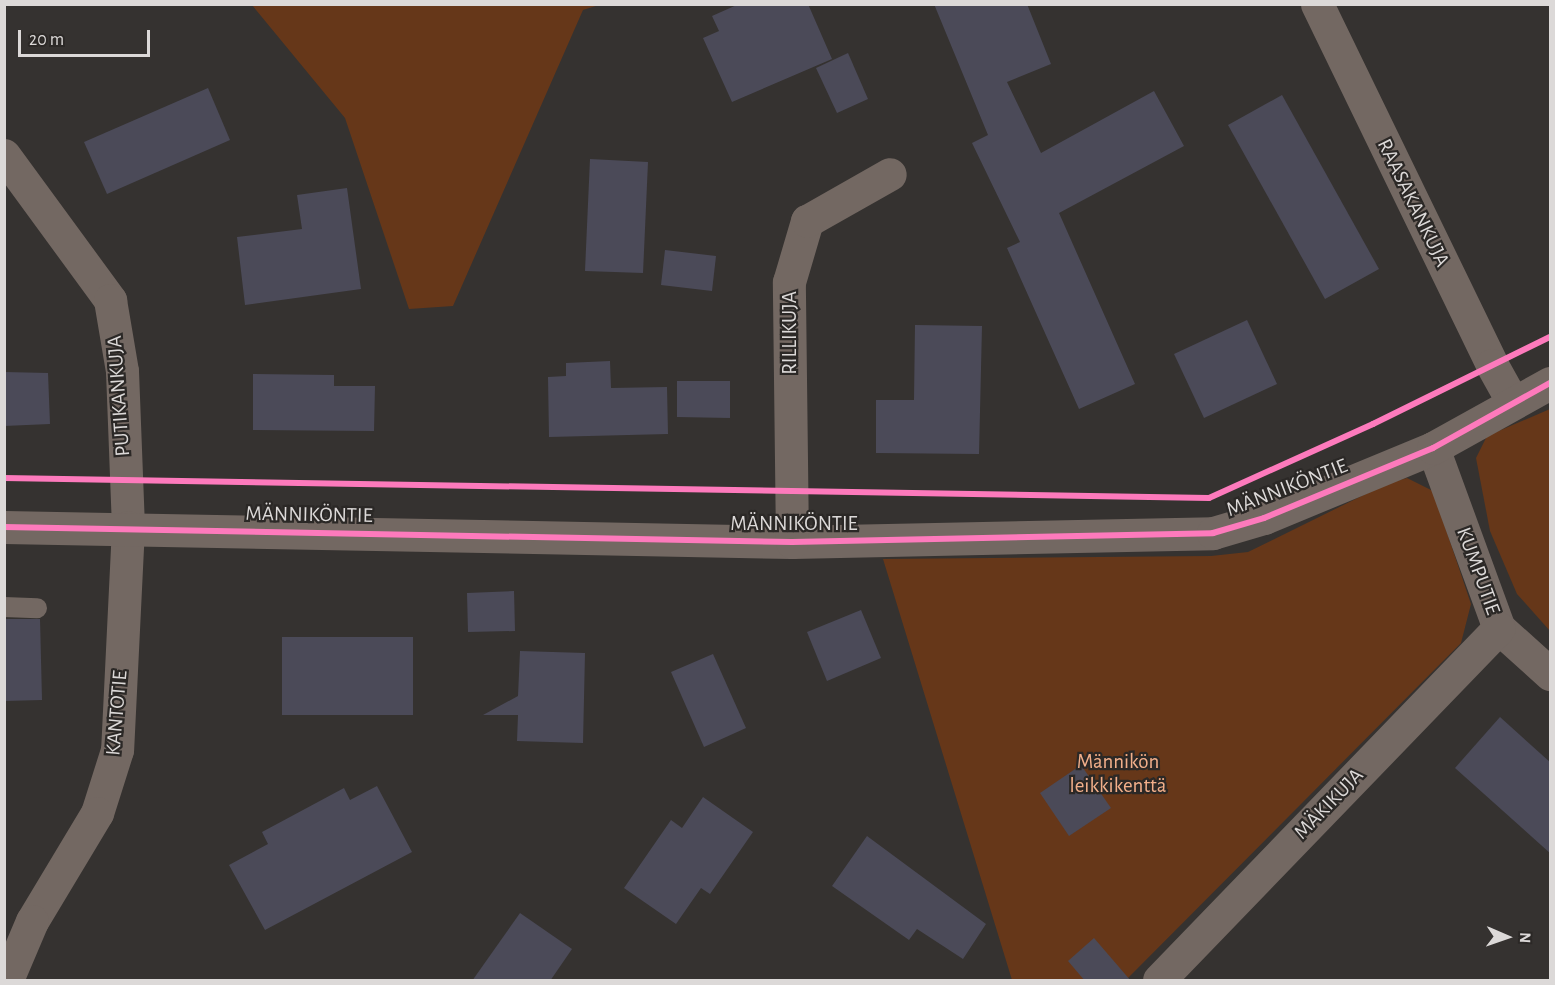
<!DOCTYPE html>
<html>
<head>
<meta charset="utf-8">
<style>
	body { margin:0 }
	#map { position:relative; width:1555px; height:985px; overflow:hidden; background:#353230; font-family:"Alegreya Sans",sans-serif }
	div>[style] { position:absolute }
	.green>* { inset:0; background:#663719 }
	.building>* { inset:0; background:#4b4a58 }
	.service>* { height:20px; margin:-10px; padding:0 10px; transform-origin:10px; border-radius:10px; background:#736862 }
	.minor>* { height:33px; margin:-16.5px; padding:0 16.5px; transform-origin:16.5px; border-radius:16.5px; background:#736862 }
	.cycleway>* { height:6px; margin:-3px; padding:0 3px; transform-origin:3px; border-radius:3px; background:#fd7abc }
	span { translate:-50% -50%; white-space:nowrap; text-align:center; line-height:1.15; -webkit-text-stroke:4.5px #2b2826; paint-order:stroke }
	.street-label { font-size:21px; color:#dcd9d8 }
	.park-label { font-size:21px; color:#f2af8a }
	.frame { position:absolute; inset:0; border:6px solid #dcd9d8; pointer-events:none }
	.north { position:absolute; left:1477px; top:907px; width:60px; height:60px; -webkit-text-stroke:4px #2b2826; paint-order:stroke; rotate:92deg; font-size:16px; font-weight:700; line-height:24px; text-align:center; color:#dcd9d8 }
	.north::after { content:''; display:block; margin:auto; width:21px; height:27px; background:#dcd9d8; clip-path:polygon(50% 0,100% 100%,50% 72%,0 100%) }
	.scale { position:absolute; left:18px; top:30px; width:132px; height:27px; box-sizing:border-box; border:3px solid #dcd9d8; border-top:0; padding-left:8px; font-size:18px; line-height:21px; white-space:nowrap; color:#dcd9d8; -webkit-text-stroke:4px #2b2826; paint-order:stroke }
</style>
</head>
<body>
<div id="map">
	<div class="green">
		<i style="clip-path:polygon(252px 5px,599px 5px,583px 10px,453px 306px,409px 309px,345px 118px)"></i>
		<i style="clip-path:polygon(1550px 409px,1550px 631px,1517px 594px,1490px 531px,1476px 458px,1487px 436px)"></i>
		<i style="clip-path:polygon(1407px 478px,1433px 491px,1471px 604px,1461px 643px,1126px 980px,1012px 980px,883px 559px,1211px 556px,1248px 552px,1386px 484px)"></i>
	</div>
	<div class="building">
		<i style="clip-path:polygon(739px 4px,808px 4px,832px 59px,732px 102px,703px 38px,719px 31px,712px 16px)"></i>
		<i style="clip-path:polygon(934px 4px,1027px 4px,1051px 64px,1007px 82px,1041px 153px,1154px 91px,1184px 146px,1059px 213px,1135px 384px,1079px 409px,1007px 248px,1020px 242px,972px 143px,988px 135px)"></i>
		<i style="clip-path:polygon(848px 53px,868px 99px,837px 113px,816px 68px)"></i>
		<i style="clip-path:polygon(208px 88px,230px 140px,107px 194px,84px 142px)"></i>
		<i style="clip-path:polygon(1282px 95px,1379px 269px,1325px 299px,1228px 125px)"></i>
		<i style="clip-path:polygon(590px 159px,648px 162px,643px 273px,585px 271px)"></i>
		<i style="clip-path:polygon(347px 188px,361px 289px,245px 305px,237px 237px,302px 229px,297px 195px)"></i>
		<i style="clip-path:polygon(665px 250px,716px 256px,712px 291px,661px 285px)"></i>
		<i style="clip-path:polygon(1247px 320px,1277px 384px,1204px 418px,1174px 354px)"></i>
		<i style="clip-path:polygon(915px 325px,982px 326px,979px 454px,876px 453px,876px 400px,914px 400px)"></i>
		<i style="clip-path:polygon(610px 361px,611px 388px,667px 387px,668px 434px,549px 437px,548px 377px,566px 376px,566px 363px)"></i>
		<i style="clip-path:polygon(4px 372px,48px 373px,50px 424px,4px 426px)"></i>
		<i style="clip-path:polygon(253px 374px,334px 375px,334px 386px,375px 386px,374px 431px,253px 430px)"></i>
		<i style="clip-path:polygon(677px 381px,730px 381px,730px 418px,677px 417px)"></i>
		<i style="clip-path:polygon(514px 591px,515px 631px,468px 632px,467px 593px)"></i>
		<i style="clip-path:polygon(861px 610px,881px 658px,827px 681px,807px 632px)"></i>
		<i style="clip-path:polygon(4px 619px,40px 619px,42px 700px,4px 701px)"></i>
		<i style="clip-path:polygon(282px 637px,413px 637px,413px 715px,282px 715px)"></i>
		<i style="clip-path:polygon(520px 651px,585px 653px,583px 743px,517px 741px,518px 715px,483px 715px,518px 696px)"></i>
		<i style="clip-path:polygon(713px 654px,746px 728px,704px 747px,671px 672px)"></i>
		<i style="clip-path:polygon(1500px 717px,1551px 763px,1551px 854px,1455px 768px)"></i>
		<i style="clip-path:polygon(1081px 765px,1111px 808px,1069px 836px,1040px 793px)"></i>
		<i style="clip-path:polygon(377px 786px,412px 852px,265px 930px,229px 865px,268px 844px,262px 832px,344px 788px,350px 800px)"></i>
		<i style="clip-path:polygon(703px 797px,753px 832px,710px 894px,701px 888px,676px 924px,624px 888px,671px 820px,682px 828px)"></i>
		<i style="clip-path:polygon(867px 836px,986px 924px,963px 959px,917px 929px,909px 940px,832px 886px)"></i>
		<i style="clip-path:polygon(520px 913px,572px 949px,550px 981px,472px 981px)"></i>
		<i style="clip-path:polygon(1094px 938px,1131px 981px,1085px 981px,1068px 961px)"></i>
	</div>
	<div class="service">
		<i style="left:4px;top:607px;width:33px;rotate:2deg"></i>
	</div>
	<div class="minor">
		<i style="left:1317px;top:4px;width:401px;rotate:64.1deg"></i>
		<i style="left:1492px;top:365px;width:41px;rotate:60.9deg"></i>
		<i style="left:4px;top:155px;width:180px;rotate:53.8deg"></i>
		<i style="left:110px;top:300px;width:72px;rotate:80.4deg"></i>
		<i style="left:122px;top:371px;width:156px;rotate:87.8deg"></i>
		<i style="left:128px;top:527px;width:223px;rotate:92.8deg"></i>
		<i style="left:117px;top:750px;width:66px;rotate:107.6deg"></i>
		<i style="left:97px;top:813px;width:126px;rotate:121deg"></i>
		<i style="left:32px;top:921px;width:64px;rotate:113deg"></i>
		<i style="left:1433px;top:448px;width:192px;rotate:69.9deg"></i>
		<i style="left:1499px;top:628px;width:69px;rotate:42deg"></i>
		<i style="left:4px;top:527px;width:788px;rotate:1.09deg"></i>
		<i style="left:792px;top:542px;width:421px;rotate:-1.2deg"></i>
		<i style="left:1213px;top:533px;width:53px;rotate:-16.4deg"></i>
		<i style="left:1264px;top:518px;width:183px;rotate:-22.5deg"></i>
		<i style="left:1433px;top:448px;width:134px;rotate:-29.1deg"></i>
		<i style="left:792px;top:542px;width:260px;rotate:-90.7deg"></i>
		<i style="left:789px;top:282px;width:64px;rotate:-73.6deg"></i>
		<i style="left:807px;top:221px;width:95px;rotate:-29.5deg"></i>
		<i style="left:1159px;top:980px;width:489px;rotate:-46deg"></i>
	</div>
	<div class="cycleway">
		<i style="left:4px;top:478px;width:1205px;rotate:0.95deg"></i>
		<i style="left:1209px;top:498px;width:180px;rotate:-24.3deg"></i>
		<i style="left:1373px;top:424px;width:197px;rotate:-26.2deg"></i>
		<i style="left:4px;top:527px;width:788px;rotate:1.09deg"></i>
		<i style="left:792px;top:542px;width:421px;rotate:-1.2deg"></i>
		<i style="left:1213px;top:533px;width:53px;rotate:-16.4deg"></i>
		<i style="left:1264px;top:518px;width:183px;rotate:-22.5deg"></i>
		<i style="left:1433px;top:448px;width:134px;rotate:-29.1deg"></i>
	</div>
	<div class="street-label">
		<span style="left:1413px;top:203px;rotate:64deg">RAASAKANKUJA</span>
		<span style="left:790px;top:333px;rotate:-90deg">RILLIKUJA</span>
		<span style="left:119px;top:396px;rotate:-94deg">PUTIKANKUJA</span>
		<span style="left:1287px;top:488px;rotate:-21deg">MÄNNIKÖNTIE</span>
		<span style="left:309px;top:515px;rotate:1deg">MÄNNIKÖNTIE</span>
		<span style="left:794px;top:524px">MÄNNIKÖNTIE</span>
		<span style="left:1478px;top:571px;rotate:70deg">KUMPUTIE</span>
		<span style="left:117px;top:713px;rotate:-85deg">KANTOTIE</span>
		<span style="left:1329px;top:804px;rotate:-46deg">MÄKIKUJA</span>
	</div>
	<div class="park-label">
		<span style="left:1118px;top:774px">Männikön<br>leikkikenttä</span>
	</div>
	<div class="frame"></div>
	<div class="north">N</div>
	<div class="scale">20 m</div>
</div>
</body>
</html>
